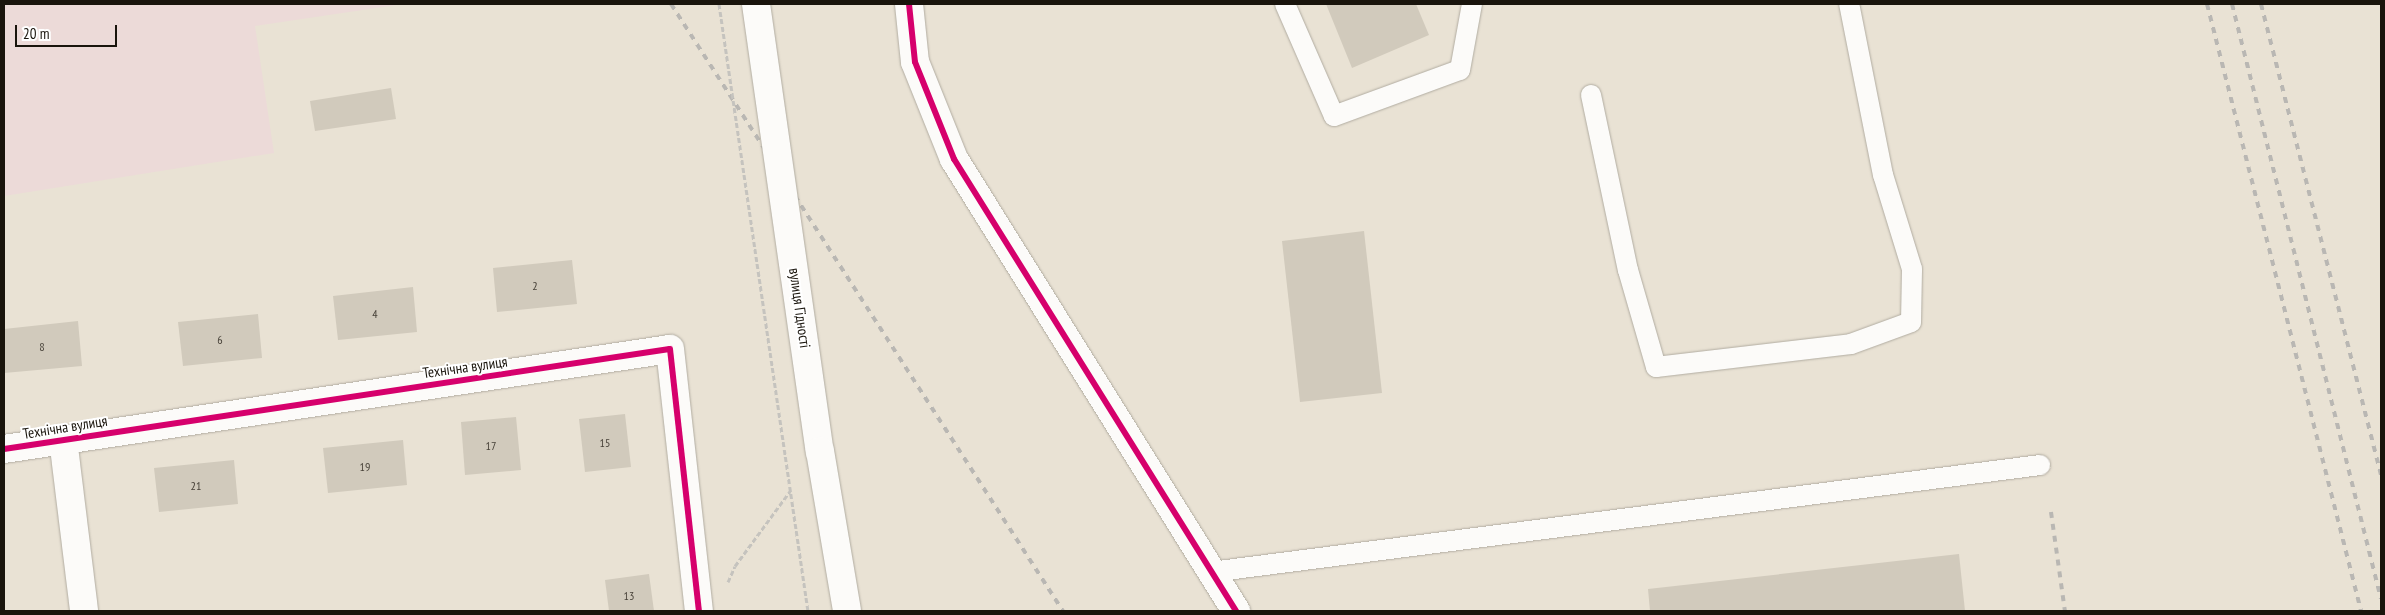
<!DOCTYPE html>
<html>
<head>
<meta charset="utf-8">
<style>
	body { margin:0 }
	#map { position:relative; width:2385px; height:615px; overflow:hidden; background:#e9e2d4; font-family:"PT Sans Narrow",sans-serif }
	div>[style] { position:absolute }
	.industrial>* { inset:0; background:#ecdad8 }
	.building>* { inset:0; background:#d1cabc }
	.path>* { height:3px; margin-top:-1.5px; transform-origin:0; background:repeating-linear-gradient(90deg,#c5c3be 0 5px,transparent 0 7.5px) }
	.roads { filter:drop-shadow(0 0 1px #b1aca1) drop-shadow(0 0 1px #b1aca1) }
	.lane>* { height:20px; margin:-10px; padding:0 10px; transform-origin:10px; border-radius:10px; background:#fcfbf9 }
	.street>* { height:28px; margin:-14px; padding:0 14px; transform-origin:14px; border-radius:14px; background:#fcfbf9 }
	.rail>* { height:4px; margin-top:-2px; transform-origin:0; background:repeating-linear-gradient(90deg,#b9b7b3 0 6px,transparent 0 12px) }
	.path-bridge>* { height:3px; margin-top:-1.5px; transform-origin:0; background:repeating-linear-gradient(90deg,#c5c3be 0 5px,transparent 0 7.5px) }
	.bridges { filter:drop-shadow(0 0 1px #b1aca1) drop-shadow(0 0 1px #b1aca1) }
	.secondary-bridge>* { height:28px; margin:-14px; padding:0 14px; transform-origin:14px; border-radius:14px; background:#fcfbf9 }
	.cycleway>* { height:6px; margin:-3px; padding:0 3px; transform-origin:3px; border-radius:3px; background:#d6006c }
	span { translate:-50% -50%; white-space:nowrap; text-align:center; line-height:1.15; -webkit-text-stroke:4px #fff; paint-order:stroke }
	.number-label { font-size:12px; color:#484239 }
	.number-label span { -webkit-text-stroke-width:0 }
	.street-label { font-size:15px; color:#19140c }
	.frame { position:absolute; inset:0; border:5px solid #19140c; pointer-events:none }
	.scale { position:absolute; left:15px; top:25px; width:102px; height:22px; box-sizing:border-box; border:2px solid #19140c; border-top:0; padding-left:6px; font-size:15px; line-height:18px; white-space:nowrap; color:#19140c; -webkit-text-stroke:4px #fff; paint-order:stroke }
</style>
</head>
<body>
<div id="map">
	<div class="industrial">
		<i style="clip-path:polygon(4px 4px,403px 4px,255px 26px,274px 153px,4px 196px)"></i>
	</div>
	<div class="building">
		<i style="clip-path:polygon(1326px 4px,1416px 4px,1429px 35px,1352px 68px)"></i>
		<i style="clip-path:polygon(391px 88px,396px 119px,315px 131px,310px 101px)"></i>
		<i style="clip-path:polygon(1364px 231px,1382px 393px,1300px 402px,1282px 241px)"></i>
		<i style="clip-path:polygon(572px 260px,577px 304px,497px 312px,493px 268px)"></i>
		<i style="clip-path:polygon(413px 287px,417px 332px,338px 340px,333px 296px)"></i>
		<i style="clip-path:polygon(258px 314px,262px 358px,183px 366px,178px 322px)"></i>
		<i style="clip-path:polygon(78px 321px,82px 366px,4px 373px,4px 329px)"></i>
		<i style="clip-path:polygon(625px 414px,631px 467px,585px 472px,579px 419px)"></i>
		<i style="clip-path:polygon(516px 417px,521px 470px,465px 475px,461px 422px)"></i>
		<i style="clip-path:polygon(403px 440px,407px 485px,328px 493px,323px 448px)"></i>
		<i style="clip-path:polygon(234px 460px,238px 504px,159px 512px,154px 468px)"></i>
		<i style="clip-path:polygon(1959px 554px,1965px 611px,1650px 611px,1648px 589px)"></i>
		<i style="clip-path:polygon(649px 574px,654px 611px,609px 611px,605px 580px)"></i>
	</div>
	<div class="path">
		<i style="left:728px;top:582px;width:17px;rotate:-66deg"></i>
		<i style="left:735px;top:566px;width:93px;rotate:-53.7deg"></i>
	</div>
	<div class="roads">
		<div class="lane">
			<i style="left:1285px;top:4px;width:122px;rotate:66.4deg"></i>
			<i style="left:1334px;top:116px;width:134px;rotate:-20.1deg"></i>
			<i style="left:1460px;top:70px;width:67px;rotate:-79.7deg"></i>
			<i style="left:1591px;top:95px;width:179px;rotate:78.1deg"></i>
			<i style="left:1628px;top:270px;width:101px;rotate:73.9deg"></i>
			<i style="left:1656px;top:367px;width:196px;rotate:-6.7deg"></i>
			<i style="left:1851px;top:344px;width:64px;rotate:-20.1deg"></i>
			<i style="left:1911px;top:322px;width:53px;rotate:-88.9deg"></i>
			<i style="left:1912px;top:269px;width:98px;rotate:-107.1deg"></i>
			<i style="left:1883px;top:175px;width:174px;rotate:-101.2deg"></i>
			<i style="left:1211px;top:572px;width:836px;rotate:-7.35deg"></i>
		</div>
		<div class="street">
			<i style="left:909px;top:4px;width:58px;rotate:84.1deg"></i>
			<i style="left:915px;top:62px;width:105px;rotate:68.1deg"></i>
			<i style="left:954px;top:159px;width:533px;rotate:58.04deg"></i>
			<i style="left:63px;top:439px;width:173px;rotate:83deg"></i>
			<i style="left:4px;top:449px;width:673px;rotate:-8.54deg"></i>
			<i style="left:670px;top:349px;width:264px;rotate:83.7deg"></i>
		</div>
	</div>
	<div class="rail">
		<i style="left:671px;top:4px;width:723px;rotate:57.15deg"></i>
		<i style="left:2207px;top:4px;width:626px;rotate:75.76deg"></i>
		<i style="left:2232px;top:4px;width:613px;rotate:75.94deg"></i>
		<i style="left:2261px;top:4px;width:486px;rotate:75.7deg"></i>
		<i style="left:2051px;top:512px;width:100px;rotate:82deg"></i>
	</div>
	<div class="path-bridge">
		<i style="left:719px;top:4px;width:613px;rotate:81.66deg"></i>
	</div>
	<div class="bridges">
		<div class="secondary-bridge">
			<i style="left:756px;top:4px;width:452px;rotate:81.9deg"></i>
			<i style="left:820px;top:451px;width:162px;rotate:80.4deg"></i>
		</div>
	</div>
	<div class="cycleway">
		<i style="left:909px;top:4px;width:58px;rotate:84.1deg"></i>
		<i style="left:915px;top:62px;width:105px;rotate:68.1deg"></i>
		<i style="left:954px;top:159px;width:533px;rotate:58.04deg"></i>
		<i style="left:4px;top:449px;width:673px;rotate:-8.54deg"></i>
		<i style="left:670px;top:349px;width:264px;rotate:83.7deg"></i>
	</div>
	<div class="number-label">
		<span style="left:535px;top:286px">2</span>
		<span style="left:375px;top:314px">4</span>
		<span style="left:220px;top:340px">6</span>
		<span style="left:42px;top:347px">8</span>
		<span style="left:605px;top:443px">15</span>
		<span style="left:491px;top:446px">17</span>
		<span style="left:365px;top:467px">19</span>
		<span style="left:196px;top:486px">21</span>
		<span style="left:629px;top:596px">13</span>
	</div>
	<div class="street-label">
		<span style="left:800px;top:308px;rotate:82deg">вулиця Гідності</span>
		<span style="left:465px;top:367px;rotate:-8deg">Технічна вулиця</span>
		<span style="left:65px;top:427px;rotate:-9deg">Технічна вулиця</span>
	</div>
	<div class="frame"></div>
	<div class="scale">20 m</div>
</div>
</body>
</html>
